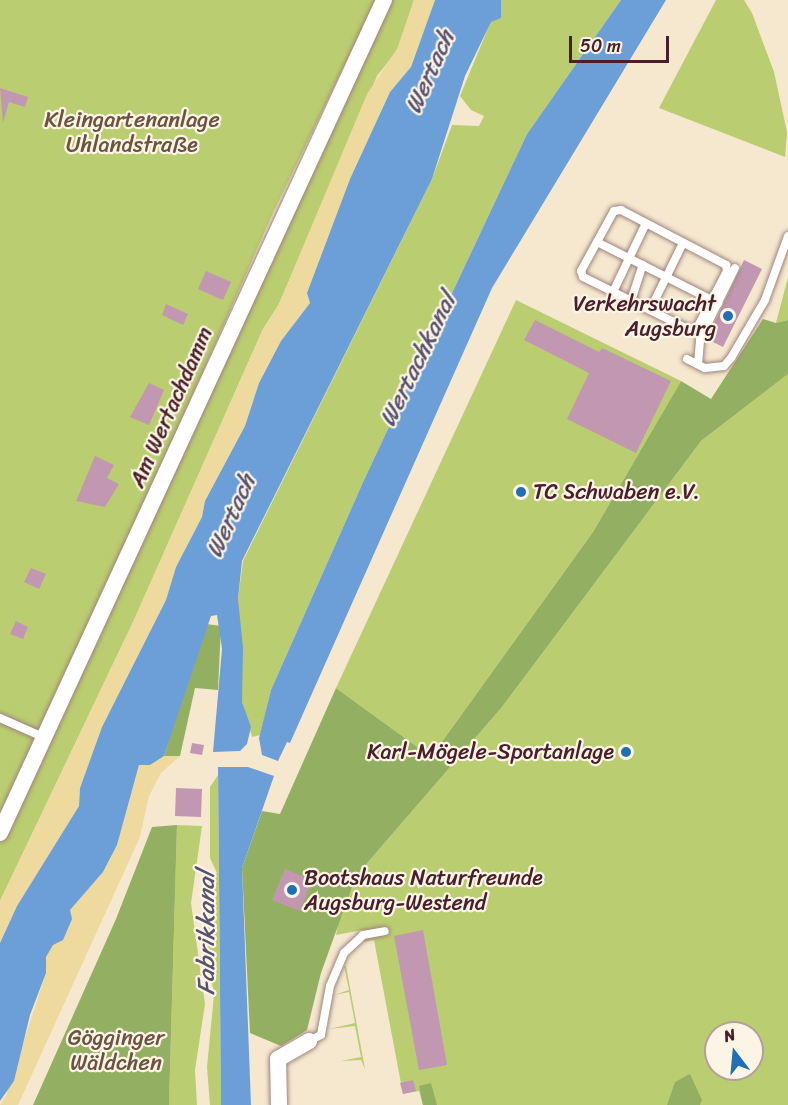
<!DOCTYPE html>
<html>
<head>
<meta charset="utf-8">
<style>
	body { margin:0 }
	#map { position:relative; width:788px; height:1105px; overflow:hidden; background:#f5e8cf; font-family:Sriracha,sans-serif }
	div>[style] { position:absolute }
	.green>* { inset:0; background:#bacd70 }
	.forest>* { inset:0; background:#93b062 }
	.sand>* { inset:0; background:#eeda9e }
	.water>* { inset:0; background:#6c9fd7 }
	.building>* { inset:0; background:#c297b1 }
	.roads { filter:drop-shadow(0 0 2px #a0847d) drop-shadow(0 0 2px #a0847d) }
	.lane>* { height:8px; margin:-4px; padding:0 4px; transform-origin:4px; border-radius:4px; background:#fff }
	.street>* { height:16px; margin:-8px; padding:0 8px; transform-origin:8px; border-radius:8px; background:#fff }
	.dots>* { width:16px; height:16px; translate:-50% -50%; box-sizing:border-box; border:3px solid #fcf5e5; border-radius:50% }
	span { translate:-50% -50%; white-space:nowrap; text-align:center; line-height:1.15; -webkit-text-stroke:4.5px #fcf5e5; paint-order:stroke }
	.park-label { font-size:22px; color:#6c5340 }
	.poi-label { font-size:22px; color:#4a1f2b }
	.right { translate:-100% -50%; text-align:right }
	.left { translate:0 -50%; text-align:left }
	.street-label { font-size:22px; color:#4a1f2b }
	.water-label { font-size:24px; color:#585270; font-style:italic }
	.north { position:absolute; left:704px; top:1021px; width:60px; height:60px; box-sizing:border-box; background:#fcf5e5; border:2px solid #b59f9b; border-radius:50%; rotate:344deg; font-size:16px; font-weight:700; line-height:24px; text-align:center; color:#4a1f2b }
	.north::after { content:''; display:block; margin:auto; width:21px; height:27px; background:#1f6fb2; clip-path:polygon(50% 0,100% 100%,50% 72%,0 100%) }
	.scale { position:absolute; left:569px; top:36px; width:100px; height:27px; box-sizing:border-box; border:3px solid #4a1f2b; border-top:0; padding-left:8px; font-size:18px; line-height:21px; white-space:nowrap; color:#4a1f2b; -webkit-text-stroke:4px #fcf5e5; paint-order:stroke }
</style>
</head>
<body>
<div id="map">
	<div class="green">
		<i style="clip-path:polygon(0 0,376px 0,273px 213px,101px 603px,0 817px)"></i>
		<i style="clip-path:polygon(389px 0,414px 0,398px 49px,377px 76px,279px 304px,263px 329px,134px 620px,0 901px,0 842px,22px 791px)"></i>
		<i style="clip-path:polygon(501px 0,621px 0,527px 134px,364px 480px,271px 690px,260px 735px,252px 737px,242px 702px,238px 599px,243px 561px,432px 179px,452px 125px,479px 126px,484px 116px,471px 110px,460px 96px,491px 21px,501px 18px)"></i>
		<i style="clip-path:polygon(716px 0,744px 0,752px 13px,774px 72px,787px 132px,785px 157px,659px 108px)"></i>
		<i style="clip-path:polygon(788px 277px,788px 320px,776px 323px)"></i>
		<i style="clip-path:polygon(516px 300px,681px 381px,593px 532px,431px 757px,336px 688px)"></i>
		<i style="clip-path:polygon(evenodd,788px 374px,788px 1105px,423px 1105px,419px 1091px,403px 1094px,374px 940px,364px 942px,362px 930px,336px 935px,340px 914px,356px 876px,502px 707px,701px 441px,788px 374px,716px 1033px,752px 1033px,752px 1069px,716px 1069px,716px 1033px)"></i>
		<i style="clip-path:polygon(218px 775px,221px 1105px,210px 1105px,207px 1067px,214px 995px,204px 933px,204px 901px,205px 880px,217px 873px,210px 858px,210px 787px)"></i>
		<i style="clip-path:polygon(177px 825px,202px 826px,191px 903px,205px 1004px,195px 1070px,197px 1105px,169px 1105px)"></i>
		<i style="clip-path:polygon(344px 966px,346px 966px,365px 1069px,361px 1060px,341px 1061px,361px 1057px,355px 1026px,329px 1029px,355px 1023px,349px 992px,334px 995px,349px 990px)"></i>
	</div>
	<div class="forest">
		<i style="clip-path:polygon(763px 319px,776px 323px,788px 320px,788px 374px,701px 441px,502px 707px,356px 876px,321px 973px,307px 1030px,281px 1046px,250px 1033px,242px 868px,262px 811px,280px 814px,336px 688px,431px 757px,593px 532px,681px 381px,711px 399px)"></i>
		<i style="clip-path:polygon(206px 624px,221px 626px,218px 690px,195px 688px,180px 756px,164px 756px)"></i>
		<i style="clip-path:polygon(177px 825px,169px 1105px,33px 1105px,116px 919px,152px 827px)"></i>
		<i style="clip-path:polygon(690px 1074px,702px 1100px,700px 1105px,667px 1105px,675px 1082px)"></i>
		<i style="clip-path:polygon(431px 1083px,437px 1105px,423px 1105px,419px 1086px)"></i>
	</div>
	<div class="sand">
		<i style="clip-path:polygon(414px 0,435px 0,411px 67px,390px 92px,350px 179px,307px 293px,310px 303px,281px 341px,259px 383px,245px 426px,205px 501px,202px 517px,176px 567px,166px 600px,102px 727px,80px 788px,79px 806px,17px 906px,0 943px,0 901px,134px 620px,263px 329px,279px 304px,367px 94px,397px 49px)"></i>
		<i style="clip-path:polygon(164px 756px,180px 756px,161px 773px,149px 796px,140px 837px,18px 1105px,0 1105px,6px 1096px,46px 973px,46px 957px,70px 910px,103px 872px,117px 845px,139px 765px,150px 765px)"></i>
	</div>
	<div class="water">
		<i style="clip-path:polygon(435px 0,501px 0,501px 18px,491px 22px,465px 76px,432px 179px,242px 561px,238px 599px,243px 648px,242px 702px,251px 727px,247px 744px,240px 751px,213px 752px,222px 649px,217px 615px,211px 616px,164px 756px,150px 765px,139px 765px,117px 845px,103px 872px,70px 910px,72px 919px,63px 940px,53px 945px,46px 957px,46px 973px,30px 1015px,14px 1081px,0 1101px,0 943px,17px 906px,79px 806px,80px 788px,102px 727px,166px 600px,176px 567px,202px 517px,205px 501px,245px 426px,259px 383px,281px 341px,310px 303px,307px 293px,350px 179px,390px 92px,411px 67px)"></i>
		<i style="clip-path:polygon(621px 0,666px 0,492px 288px,290px 743px,287px 742px,278px 761px,262px 755px,259px 738px,271px 690px,364px 480px,527px 134px)"></i>
		<i style="clip-path:polygon(218px 767px,248px 767px,274px 776px,242px 868px,251px 1105px,221px 1105px)"></i>
	</div>
	<div class="building">
		<i style="clip-path:polygon(0 88px,28px 97px,25px 107px,9px 102px,3px 123px)"></i>
		<i style="clip-path:polygon(744px 260px,762px 269px,723px 347px,707px 339px)"></i>
		<i style="clip-path:polygon(206px 271px,231px 282px,223px 300px,198px 289px)"></i>
		<i style="clip-path:polygon(166px 304px,188px 314px,183px 325px,162px 315px)"></i>
		<i style="clip-path:polygon(535px 320px,599px 352px,602px 348px,671px 381px,636px 453px,567px 419px,589px 373px,524px 340px)"></i>
		<i style="clip-path:polygon(149px 383px,164px 390px,149px 425px,130px 417px)"></i>
		<i style="clip-path:polygon(95px 456px,114px 465px,107px 478px,119px 484px,105px 507px,76px 501px)"></i>
		<i style="clip-path:polygon(31px 568px,46px 574px,39px 589px,24px 582px)"></i>
		<i style="clip-path:polygon(16px 621px,28px 627px,23px 639px,10px 634px)"></i>
		<i style="clip-path:polygon(192px 743px,204px 745px,202px 755px,190px 753px)"></i>
		<i style="clip-path:polygon(176px 788px,202px 789px,201px 817px,175px 816px)"></i>
		<i style="clip-path:polygon(285px 869px,312px 880px,300px 911px,272px 900px)"></i>
		<i style="clip-path:polygon(423px 930px,447px 1065px,419px 1070px,394px 936px)"></i>
		<i style="clip-path:polygon(413px 1080px,416px 1091px,403px 1094px,400px 1083px)"></i>
	</div>
	<div class="roads">
		<div class="lane">
			<i style="left:621px;top:210px;width:119px;rotate:27.6deg"></i>
			<i style="left:726px;top:265px;width:6px;rotate:81deg"></i>
			<i style="left:727px;top:271px;width:64px;rotate:117.8deg"></i>
			<i style="left:697px;top:328px;width:7px;rotate:164deg"></i>
			<i style="left:690px;top:330px;width:119px;rotate:-153.6deg"></i>
			<i style="left:583px;top:277px;width:6px;rotate:-108deg"></i>
			<i style="left:581px;top:271px;width:68px;rotate:-61.2deg"></i>
			<i style="left:614px;top:211px;width:7px;rotate:-8deg"></i>
			<i style="left:597px;top:242px;width:136px;rotate:26.8deg"></i>
			<i style="left:613px;top:292px;width:76px;rotate:-64.4deg"></i>
			<i style="left:631px;top:301px;width:38px;rotate:-72deg"></i>
			<i style="left:650px;top:310px;width:75px;rotate:-63.8deg"></i>
			<i style="left:687px;top:359px;width:20px;rotate:27deg"></i>
			<i style="left:705px;top:368px;width:19px;rotate:-6deg"></i>
			<i style="left:724px;top:366px;width:11px;rotate:-49deg"></i>
			<i style="left:731px;top:358px;width:67px;rotate:-59.6deg"></i>
			<i style="left:765px;top:300px;width:68px;rotate:-70.2deg"></i>
			<i style="left:698px;top:364px;width:25px;rotate:-85deg"></i>
			<i style="left:700px;top:339px;width:79px;rotate:-63.8deg"></i>
			<i style="left:0;top:718px;width:47px;rotate:23.8deg"></i>
			<i style="left:309px;top:1041px;width:13px;rotate:-27deg"></i>
			<i style="left:321px;top:1035px;width:50px;rotate:-79.6deg"></i>
			<i style="left:330px;top:986px;width:36px;rotate:-67deg"></i>
			<i style="left:344px;top:953px;width:26px;rotate:-43deg"></i>
			<i style="left:363px;top:935px;width:22px;rotate:-10deg"></i>
		</div>
		<div class="street">
			<i style="left:0;top:833px;width:917px;rotate:-65.25deg"></i>
			<i style="left:279px;top:1105px;width:46px;rotate:-91.2deg"></i>
			<i style="left:278px;top:1059px;width:36px;rotate:-30deg"></i>
		</div>
	</div>
	<div class="dots">
		<i style="left:728px;top:316px;background:#1f6fb2"></i>
		<i style="left:521px;top:492px;background:#1f6fb2"></i>
		<i style="left:626px;top:752px;background:#1f6fb2"></i>
		<i style="left:292px;top:890px;background:#1f6fb2"></i>
	</div>
	<div class="park-label">
		<span style="left:132px;top:132px">Kleingartenanlage<br>Uhlandstraße</span>
		<span style="left:116px;top:1050px">Gögginger<br>Wäldchen</span>
	</div>
	<div class="poi-label">
		<span class="right" style="left:716px;top:316px">Verkehrswacht<br>Augsburg</span>
		<span class="left" style="left:533px;top:492px">TC Schwaben e.V.</span>
		<span class="right" style="left:614px;top:752px">Karl-Mögele-Sportanlage</span>
		<span class="left" style="left:304px;top:890px">Bootshaus Naturfreunde<br>Augsburg-Westend</span>
	</div>
	<div class="street-label">
		<span style="left:171px;top:407px;rotate:-66deg">Am Wertachdamm</span>
	</div>
	<div class="water-label">
		<span style="left:430px;top:72px;rotate:-66deg">Wertach</span>
		<span style="left:418px;top:360px;rotate:-64deg">Wertachkanal</span>
		<span style="left:231px;top:516px;rotate:-66deg">Wertach</span>
		<span style="left:207px;top:933px;rotate:-90deg">Fabrikkanal</span>
	</div>
	<div class="north">N</div>
	<div class="scale">50 m</div>
</div>
</body>
</html>
